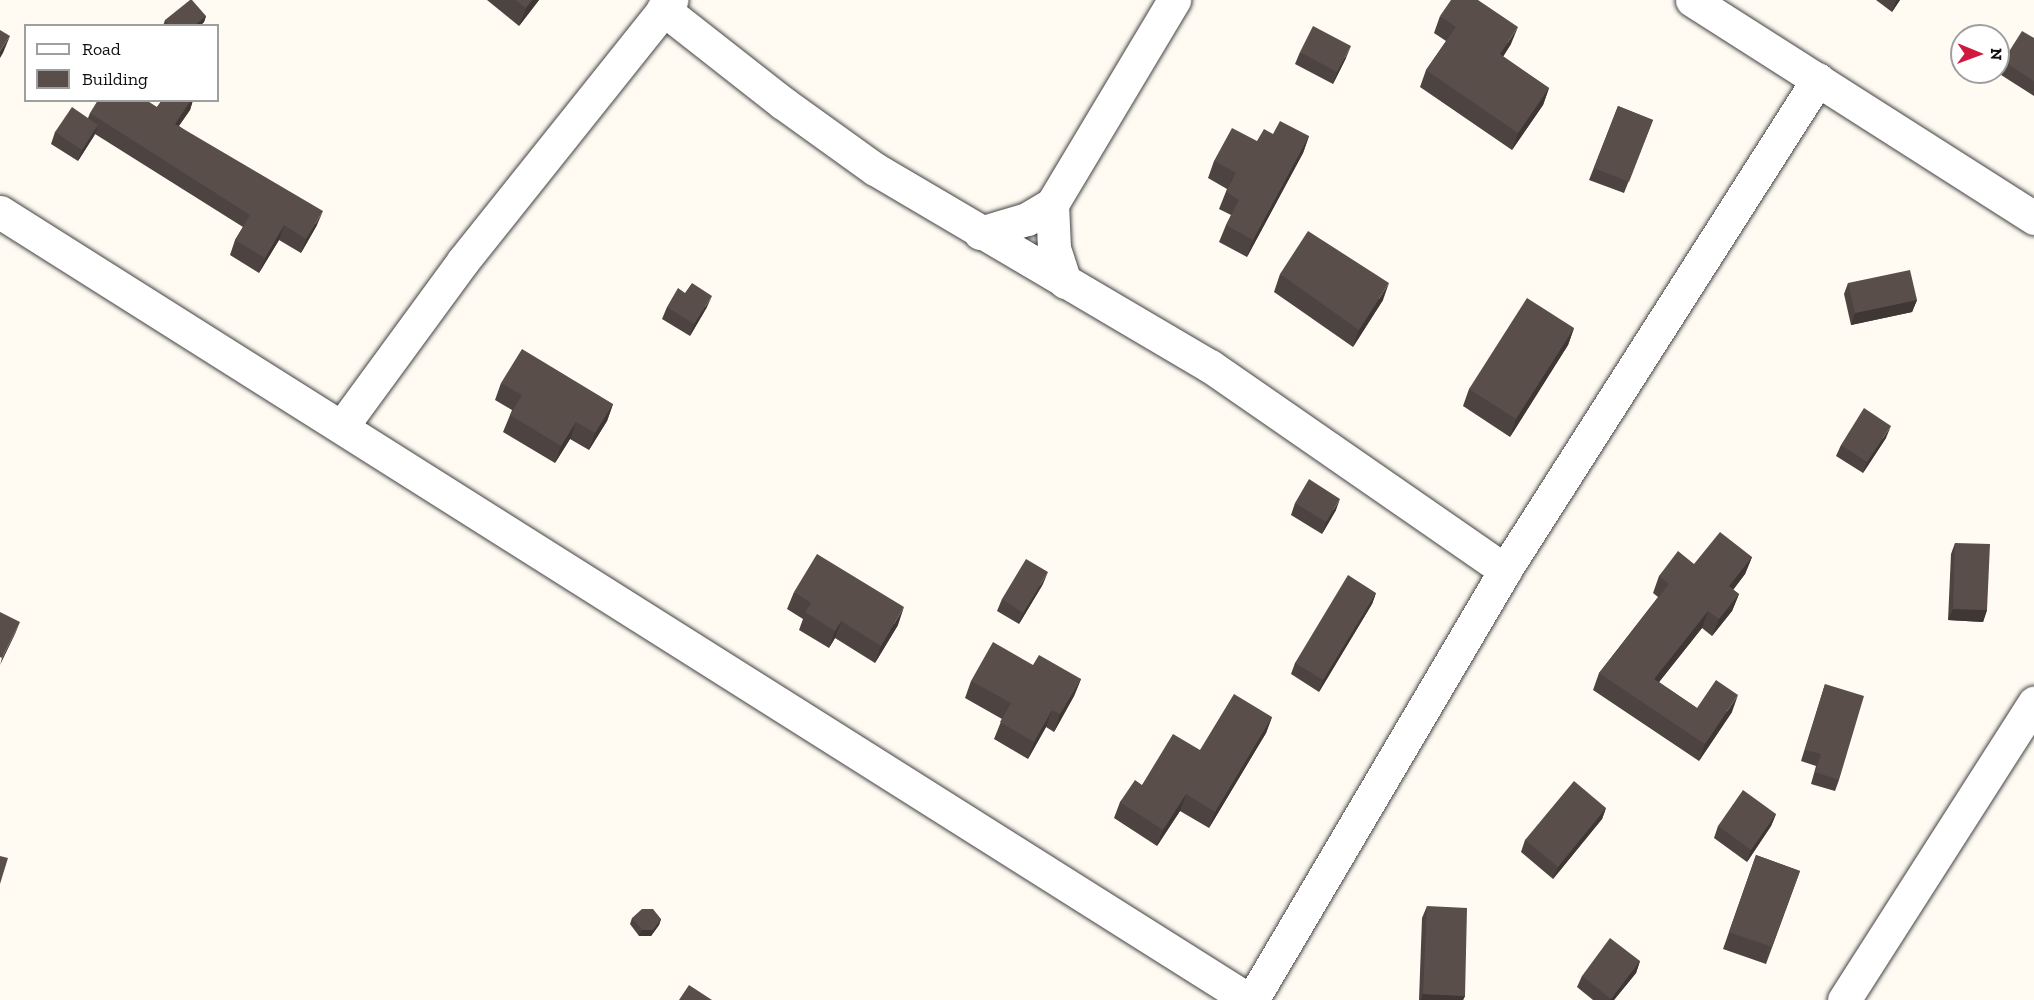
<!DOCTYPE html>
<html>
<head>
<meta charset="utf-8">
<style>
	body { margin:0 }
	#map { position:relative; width:2034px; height:1000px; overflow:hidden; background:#fffbf3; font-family:"Zilla Slab",serif }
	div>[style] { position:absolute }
	.roads { filter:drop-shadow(0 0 2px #434343) drop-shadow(0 0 2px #434343) }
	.minor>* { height:33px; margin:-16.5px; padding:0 16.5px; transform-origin:16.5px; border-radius:16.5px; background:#fff }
	.wall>* { inset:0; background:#4d4340 }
	.shaded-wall>* { inset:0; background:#3f3734 }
	.building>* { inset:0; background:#5a4e4b }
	span { translate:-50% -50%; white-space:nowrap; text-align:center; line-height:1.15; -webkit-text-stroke:6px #fff; paint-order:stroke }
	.legend { position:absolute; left:24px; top:24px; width:195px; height:78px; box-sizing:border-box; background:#fff; border:2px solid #9f9f9f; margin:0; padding:8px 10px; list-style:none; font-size:18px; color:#101010 }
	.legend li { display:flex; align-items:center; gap:12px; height:30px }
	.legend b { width:30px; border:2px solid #9f9f9f }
	.north { position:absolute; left:1950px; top:24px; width:60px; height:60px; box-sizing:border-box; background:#fff; border:2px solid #9f9f9f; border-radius:50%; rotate:91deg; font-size:16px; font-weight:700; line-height:24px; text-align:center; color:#101010 }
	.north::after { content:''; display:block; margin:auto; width:21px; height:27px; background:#cf193f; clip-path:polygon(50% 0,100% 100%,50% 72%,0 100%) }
</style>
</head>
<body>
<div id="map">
	<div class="roads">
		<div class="minor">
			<i style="left:1692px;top:0;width:406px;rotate:32.5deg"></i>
			<i style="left:663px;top:9px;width:152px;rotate:38.1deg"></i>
			<i style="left:783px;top:103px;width:113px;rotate:35.7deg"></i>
			<i style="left:875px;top:169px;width:389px;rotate:30.5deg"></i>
			<i style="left:1210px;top:366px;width:359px;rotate:34.7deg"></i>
			<i style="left:0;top:212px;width:1477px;rotate:32.25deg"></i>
			<i style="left:980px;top:233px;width:49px;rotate:-16.6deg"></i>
			<i style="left:1027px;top:219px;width:29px;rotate:-31deg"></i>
			<i style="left:1065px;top:282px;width:36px;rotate:-108deg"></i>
			<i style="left:1054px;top:248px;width:44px;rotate:-92.6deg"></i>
			<i style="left:1052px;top:204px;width:238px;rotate:-59.1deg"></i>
			<i style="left:343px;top:425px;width:203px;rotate:-53.8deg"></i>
			<i style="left:463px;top:261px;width:334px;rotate:-51.4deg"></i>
			<i style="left:1252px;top:1000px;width:499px;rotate:-59.5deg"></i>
			<i style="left:1505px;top:570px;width:582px;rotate:-57.48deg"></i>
			<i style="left:1844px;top:1000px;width:353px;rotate:-57.4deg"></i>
		</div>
	</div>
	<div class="wall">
		<i style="clip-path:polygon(487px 0,539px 0,519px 26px)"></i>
		<i style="clip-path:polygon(1876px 0,1900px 0,1892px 12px)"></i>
		<i style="clip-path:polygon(206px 16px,204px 22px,200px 26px,163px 26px,165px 20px)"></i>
		<i style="clip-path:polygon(1440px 16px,1511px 44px,1503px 57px,1549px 88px,1543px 105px,1512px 150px,1420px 87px,1426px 70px,1446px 41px,1434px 33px)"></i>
		<i style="clip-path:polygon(2034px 38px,2034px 96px,1998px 73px,2003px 61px)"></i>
		<i style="clip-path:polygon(1300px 52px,1346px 58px,1333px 84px,1295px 64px)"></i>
		<i style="clip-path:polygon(162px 100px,193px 100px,190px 110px,179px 126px,317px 225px,301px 253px,279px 240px,259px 273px,230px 255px,235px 240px,243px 227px,95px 134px,78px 161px,51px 144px,55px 132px,88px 118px,90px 113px,157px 107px)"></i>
		<i style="clip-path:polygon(1618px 106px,1653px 120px,1624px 193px,1589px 180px)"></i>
		<i style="clip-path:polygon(1273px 134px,1309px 136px,1303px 153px,1247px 257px,1219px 242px,1226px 225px,1231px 215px,1219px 209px,1227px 189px,1208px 178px,1214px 161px)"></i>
		<i style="clip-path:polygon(1280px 274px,1383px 300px,1353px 347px,1274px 292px)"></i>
		<i style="clip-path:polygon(1848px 283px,1917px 300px,1912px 312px,1851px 325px,1844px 294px)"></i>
		<i style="clip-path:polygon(667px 307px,707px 307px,690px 336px,662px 319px)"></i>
		<i style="clip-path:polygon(1574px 328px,1568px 345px,1510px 437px,1463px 406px,1469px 389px)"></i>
		<i style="clip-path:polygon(501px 383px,613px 404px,607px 421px,589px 450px,570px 439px,555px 463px,503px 432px,510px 415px,512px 410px,495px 400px)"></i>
		<i style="clip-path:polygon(1886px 438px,1863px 473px,1836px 456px,1841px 445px)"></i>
		<i style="clip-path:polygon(1295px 503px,1336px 510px,1322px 534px,1291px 515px)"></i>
		<i style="clip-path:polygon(1955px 543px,1987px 610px,1983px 622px,1948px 620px,1951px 554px)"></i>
		<i style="clip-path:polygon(1752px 557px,1745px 574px,1733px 590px,1739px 594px,1732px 611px,1712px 636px,1702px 628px,1659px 682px,1697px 708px,1732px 712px,1699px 761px,1593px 690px,1599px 673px,1658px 597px,1653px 593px,1659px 576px,1694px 564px)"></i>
		<i style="clip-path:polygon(1043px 584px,1019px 624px,997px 611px,1002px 599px)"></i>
		<i style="clip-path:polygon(794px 592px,898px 625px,875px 663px,835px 638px,829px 648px,799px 630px,803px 619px,787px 609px)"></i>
		<i style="clip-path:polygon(1376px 593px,1372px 604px,1319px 692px,1291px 674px,1295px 663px)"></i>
		<i style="clip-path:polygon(1033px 665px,1081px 679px,1074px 696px,1054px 732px,1046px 727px,1028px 759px,994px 739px,1002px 719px,965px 698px,971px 681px)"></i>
		<i style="clip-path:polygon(1825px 684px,1839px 780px,1835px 791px,1811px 784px,1816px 766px,1801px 761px)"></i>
		<i style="clip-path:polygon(1272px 717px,1266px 733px,1209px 828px,1180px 811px,1157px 846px,1114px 818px,1120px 802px,1142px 785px,1200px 750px)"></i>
		<i style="clip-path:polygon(1606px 808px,1602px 819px,1553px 879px,1521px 852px,1525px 840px)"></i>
		<i style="clip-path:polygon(1776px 814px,1771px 826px,1747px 862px,1714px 838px,1718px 826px)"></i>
		<i style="clip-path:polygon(1756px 855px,1800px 871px,1766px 964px,1723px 949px)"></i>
		<i style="clip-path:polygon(1427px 906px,1465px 996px,1463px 1000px,1419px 1000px,1422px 918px)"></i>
		<i style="clip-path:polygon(632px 918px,661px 919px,659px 925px,651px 936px,639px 936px,630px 924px)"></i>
		<i style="clip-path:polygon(1640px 961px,1636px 973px,1614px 1000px,1593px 1000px,1577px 987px,1582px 976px)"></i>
	</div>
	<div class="shaded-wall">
		<i style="clip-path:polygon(532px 0,539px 0,519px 26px,526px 8px)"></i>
		<i style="clip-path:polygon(1896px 0,1900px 0,1892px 12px)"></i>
		<i style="clip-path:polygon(206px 16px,204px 22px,200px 26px,194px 26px)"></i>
		<i style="clip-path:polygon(1518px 27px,1511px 44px,1493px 71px,1500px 54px)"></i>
		<i style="clip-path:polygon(10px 36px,3px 53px,0 58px,0 51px)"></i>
		<i style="clip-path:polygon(1351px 46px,1346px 58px,1333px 84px,1337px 72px)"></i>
		<i style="clip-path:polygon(1549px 88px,1543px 105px,1512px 150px,1518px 133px)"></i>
		<i style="clip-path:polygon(191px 100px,193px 100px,190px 110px,170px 138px,175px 124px)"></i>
		<i style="clip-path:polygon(98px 125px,94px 136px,78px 161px,82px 150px)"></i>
		<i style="clip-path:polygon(1309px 136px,1303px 153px,1247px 257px,1253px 240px)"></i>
		<i style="clip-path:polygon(323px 211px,317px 225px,301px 253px,306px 239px)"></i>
		<i style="clip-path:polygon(284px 225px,279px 240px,259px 273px,265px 258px)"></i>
		<i style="clip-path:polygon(1389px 283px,1383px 300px,1353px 347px,1359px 330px)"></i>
		<i style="clip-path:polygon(712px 296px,707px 307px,690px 336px,694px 324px)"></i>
		<i style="clip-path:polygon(1917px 300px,1912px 312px,1851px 325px,1855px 313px)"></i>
		<i style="clip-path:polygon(1574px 328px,1568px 345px,1510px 437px,1516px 419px)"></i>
		<i style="clip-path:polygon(613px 404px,607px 421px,589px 450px,595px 433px)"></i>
		<i style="clip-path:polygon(576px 422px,570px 439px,555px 463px,561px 446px)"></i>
		<i style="clip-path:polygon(1891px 426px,1886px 438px,1863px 473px,1867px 462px)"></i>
		<i style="clip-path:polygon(1340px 499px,1336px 510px,1322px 534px,1326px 522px)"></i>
		<i style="clip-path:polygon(1752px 557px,1745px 574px,1723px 603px,1729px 586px)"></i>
		<i style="clip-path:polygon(1048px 572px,1043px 584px,1019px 624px,1023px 613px)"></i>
		<i style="clip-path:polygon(1376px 593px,1372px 604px,1319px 692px,1323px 680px)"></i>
		<i style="clip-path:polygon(1739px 594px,1732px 611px,1712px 636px,1719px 619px)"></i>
		<i style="clip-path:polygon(904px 607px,898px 625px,875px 663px,881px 646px)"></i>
		<i style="clip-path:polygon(1953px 609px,1987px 610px,1983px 622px,1948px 620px)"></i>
		<i style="clip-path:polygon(1708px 611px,1702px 628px,1648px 696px,1654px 679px)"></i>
		<i style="clip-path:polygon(841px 621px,835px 638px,829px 648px,835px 631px)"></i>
		<i style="clip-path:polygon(20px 622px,15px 634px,0 665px,2px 658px)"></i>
		<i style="clip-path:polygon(1081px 679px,1074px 696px,1054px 732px,1060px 714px)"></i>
		<i style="clip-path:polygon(1738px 695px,1732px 712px,1699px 761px,1705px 744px)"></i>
		<i style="clip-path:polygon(1052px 710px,1046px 727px,1028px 759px,1034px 742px)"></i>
		<i style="clip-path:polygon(1272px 717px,1266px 733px,1209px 828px,1215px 812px)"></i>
		<i style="clip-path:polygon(1186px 794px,1180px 811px,1157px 846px,1163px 830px)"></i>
		<i style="clip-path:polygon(1606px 808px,1602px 819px,1553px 879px,1558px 867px)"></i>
		<i style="clip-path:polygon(1776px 814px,1771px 826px,1747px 862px,1751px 850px)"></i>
		<i style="clip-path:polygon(661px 919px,659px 925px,651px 936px,639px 936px,642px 930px)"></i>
		<i style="clip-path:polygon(1640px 961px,1636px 973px,1614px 1000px,1610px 1000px)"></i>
		<i style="clip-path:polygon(1423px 994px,1465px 996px,1463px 1000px,1421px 1000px)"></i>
	</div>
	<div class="building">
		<i style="clip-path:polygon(190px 0,192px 0,206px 16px,194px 26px,170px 26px,165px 20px)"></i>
		<i style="clip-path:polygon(515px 0,532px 0,526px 8px)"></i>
		<i style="clip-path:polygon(1451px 0,1478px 0,1518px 27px,1500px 54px,1549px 88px,1518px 133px,1426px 70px,1456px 27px,1440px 16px)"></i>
		<i style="clip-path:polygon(1313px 26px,1351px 46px,1337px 72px,1300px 52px)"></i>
		<i style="clip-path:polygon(0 30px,10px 36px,0 51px)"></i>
		<i style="clip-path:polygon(2022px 31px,2034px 38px,2034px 81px,2003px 61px)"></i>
		<i style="clip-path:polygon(98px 100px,146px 100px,157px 107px,162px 100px,191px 100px,175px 124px,323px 211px,306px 239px,284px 225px,265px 258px,235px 240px,250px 215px,90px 113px)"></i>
		<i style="clip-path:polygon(1618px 106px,1653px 120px,1629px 182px,1594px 168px)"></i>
		<i style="clip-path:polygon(72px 107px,98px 125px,82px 150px,55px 132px)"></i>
		<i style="clip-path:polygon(1280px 121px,1309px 136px,1253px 240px,1226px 225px,1239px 200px,1226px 192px,1236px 173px,1214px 161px,1232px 128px,1257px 141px,1264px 129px,1273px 134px)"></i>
		<i style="clip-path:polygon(1308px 231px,1389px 283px,1359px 330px,1280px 274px)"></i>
		<i style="clip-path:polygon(1910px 270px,1917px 300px,1855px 313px,1848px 283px)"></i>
		<i style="clip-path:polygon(692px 283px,712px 296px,694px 324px,667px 307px,678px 288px,685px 293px)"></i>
		<i style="clip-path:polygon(1527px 298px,1574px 328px,1516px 419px,1469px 389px)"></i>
		<i style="clip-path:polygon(522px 349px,613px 404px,595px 433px,576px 422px,561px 446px,510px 415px,522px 395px,501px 383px)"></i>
		<i style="clip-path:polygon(1864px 408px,1891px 426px,1867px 462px,1841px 445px)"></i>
		<i style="clip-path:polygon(1309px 479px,1340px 499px,1326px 522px,1295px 503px)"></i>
		<i style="clip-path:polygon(1720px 532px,1752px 557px,1729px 586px,1739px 594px,1719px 619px,1708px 611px,1654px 679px,1697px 708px,1716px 680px,1738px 695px,1705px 744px,1599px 673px,1669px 584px,1659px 576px,1678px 551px,1694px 564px)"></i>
		<i style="clip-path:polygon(1955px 543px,1990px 544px,1987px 610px,1953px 609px)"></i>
		<i style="clip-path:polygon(817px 554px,904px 607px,881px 646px,841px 621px,835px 631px,805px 612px,811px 603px,794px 592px)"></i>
		<i style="clip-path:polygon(1026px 559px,1048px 572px,1023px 613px,1002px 599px)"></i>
		<i style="clip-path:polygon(1348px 575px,1376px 593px,1323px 680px,1295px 663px)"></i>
		<i style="clip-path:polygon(0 612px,20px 622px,2px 658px,0 657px)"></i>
		<i style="clip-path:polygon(993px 642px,1033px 665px,1039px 655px,1081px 679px,1060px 714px,1052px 710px,1034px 742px,1000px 722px,1011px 703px,971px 681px)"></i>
		<i style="clip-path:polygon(1825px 684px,1864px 696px,1839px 780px,1815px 772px,1821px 754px,1805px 750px)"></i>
		<i style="clip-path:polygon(1234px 694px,1272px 717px,1215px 812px,1186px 794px,1163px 830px,1120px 802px,1135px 780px,1142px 785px,1173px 734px,1200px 750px)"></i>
		<i style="clip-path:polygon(1574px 781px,1606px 808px,1558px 867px,1525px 840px)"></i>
		<i style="clip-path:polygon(1743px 790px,1776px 814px,1751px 850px,1718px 826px)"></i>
		<i style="clip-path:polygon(1756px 855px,1800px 871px,1772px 947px,1729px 932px)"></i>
		<i style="clip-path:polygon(0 856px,8px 858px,0 884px)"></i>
		<i style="clip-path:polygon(1427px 906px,1467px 908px,1465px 996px,1423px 994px)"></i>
		<i style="clip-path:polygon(642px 909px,653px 909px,661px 919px,653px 930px,642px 930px,632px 918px)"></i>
		<i style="clip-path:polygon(1610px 938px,1640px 961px,1611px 999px,1582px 976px)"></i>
		<i style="clip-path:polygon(689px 985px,712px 1000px,679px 1000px)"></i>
	</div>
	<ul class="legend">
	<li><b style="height:8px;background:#fff"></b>Road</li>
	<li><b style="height:16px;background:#5a4e4b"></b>Building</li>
	</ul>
	<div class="north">N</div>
</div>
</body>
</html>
